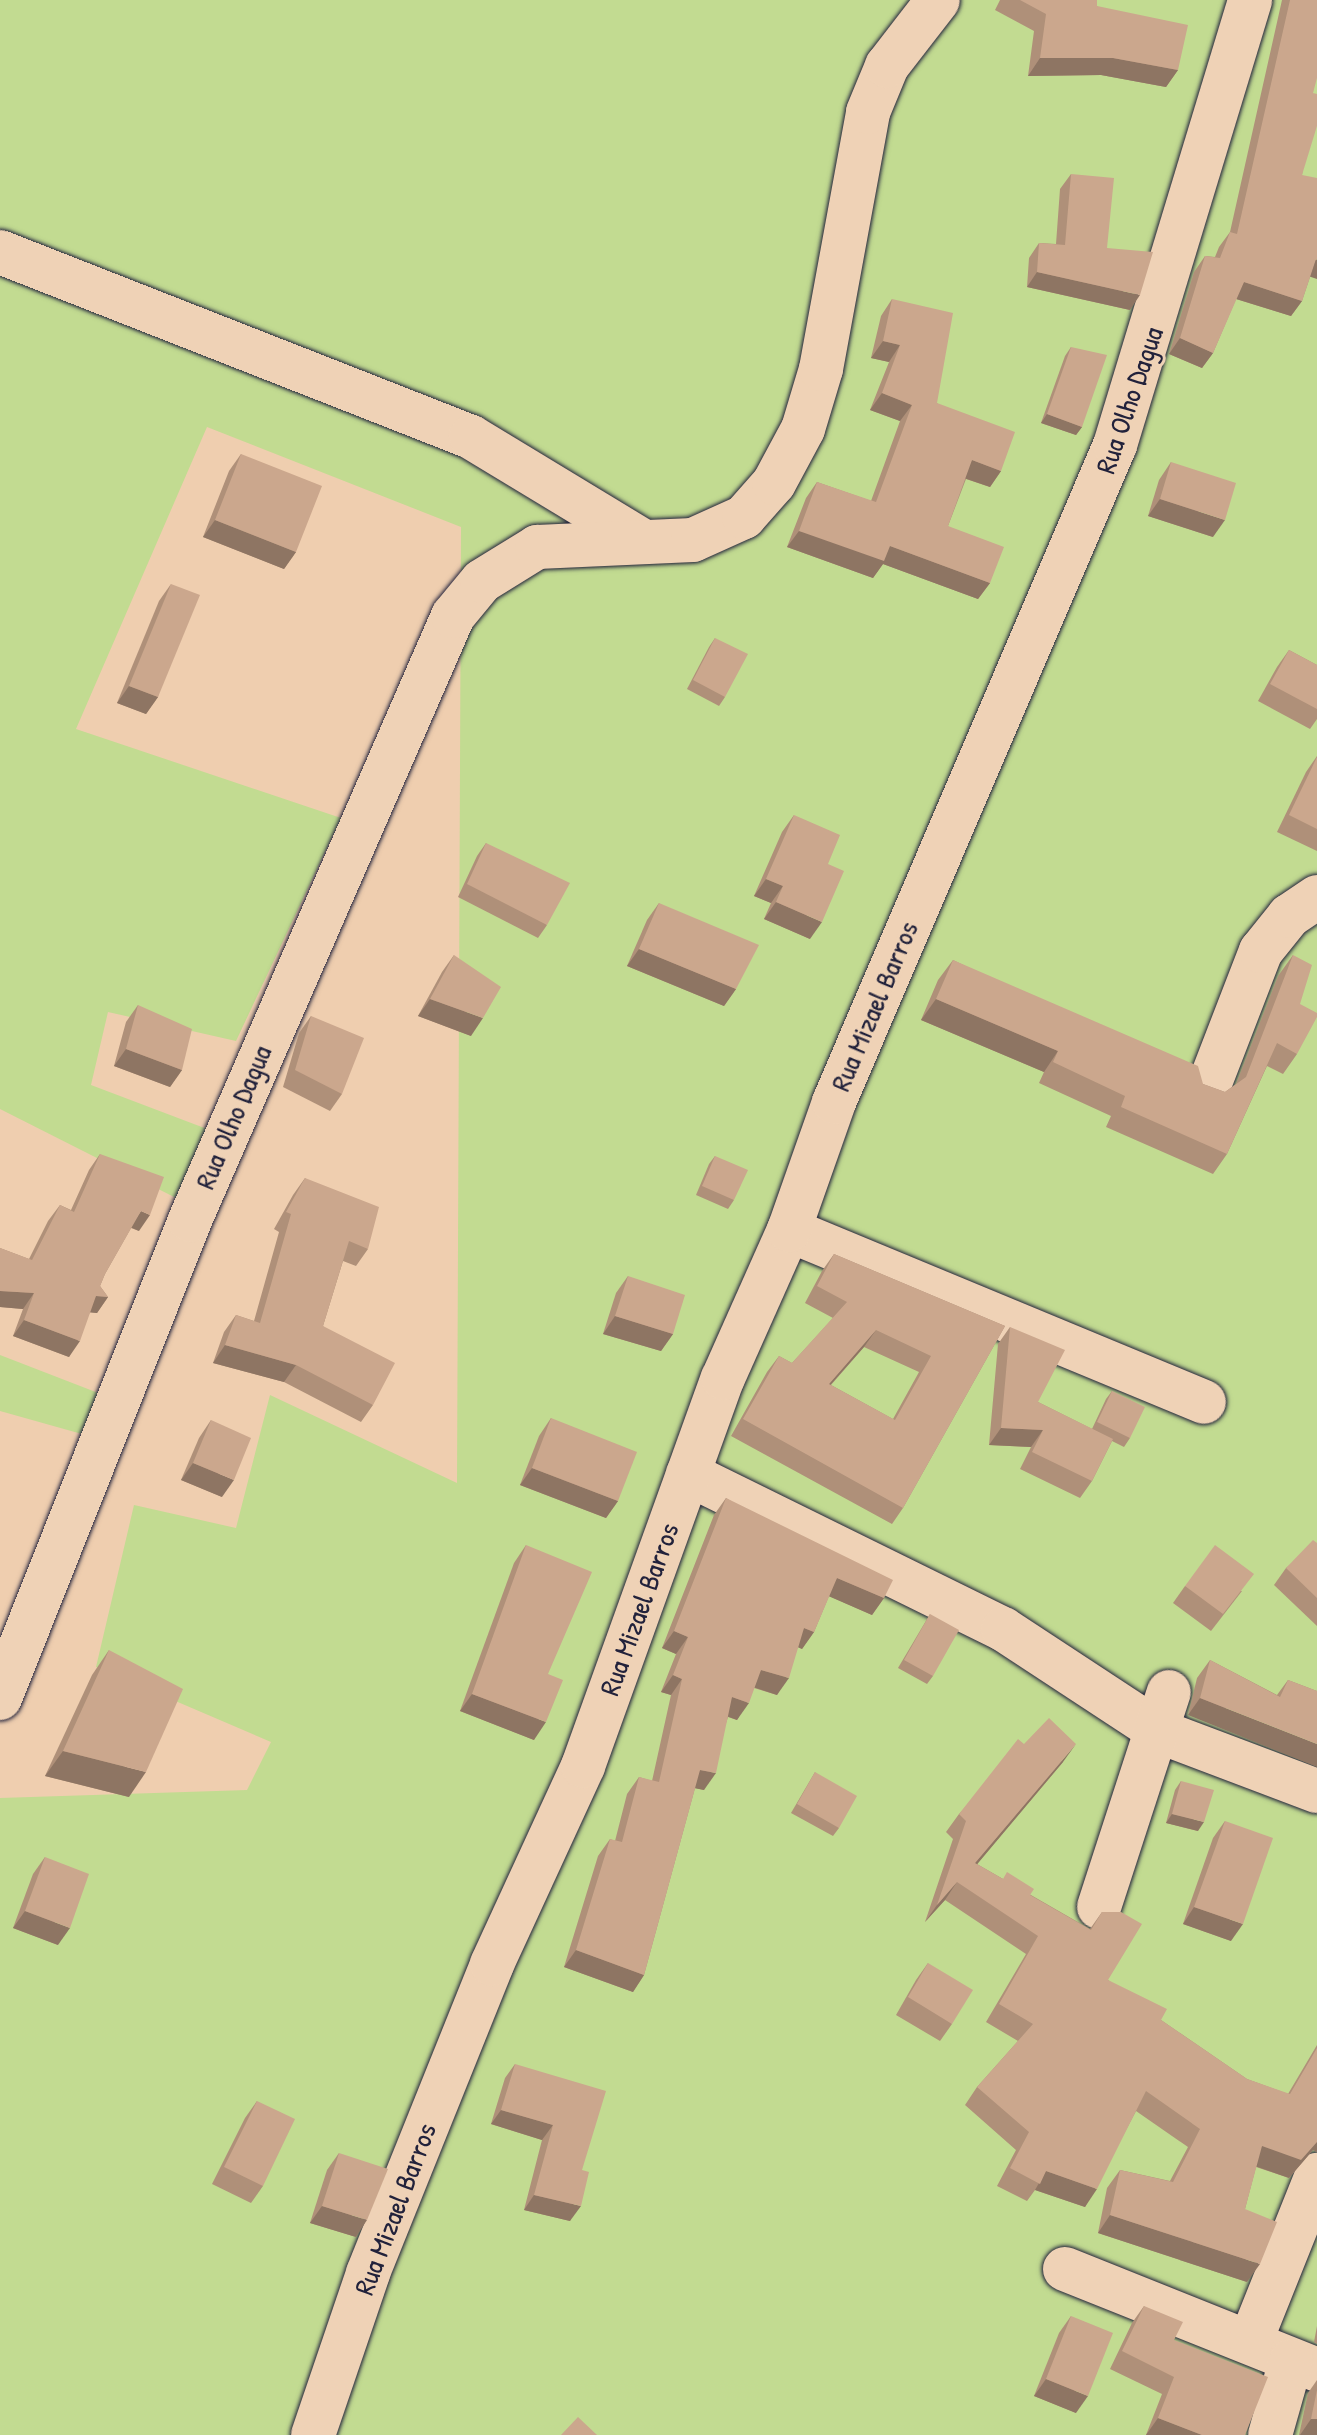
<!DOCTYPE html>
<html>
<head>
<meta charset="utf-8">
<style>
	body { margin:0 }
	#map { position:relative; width:1317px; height:2435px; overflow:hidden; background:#efceaf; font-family:"Patrick Hand",sans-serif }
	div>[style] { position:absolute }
	.green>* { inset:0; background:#c2db91 }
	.roads { filter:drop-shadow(0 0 2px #22223b) drop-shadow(0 0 2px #22223b) }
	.minor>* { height:44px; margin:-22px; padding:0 22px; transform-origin:22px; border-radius:22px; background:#efd2b6 }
	.wall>* { inset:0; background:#af9079 }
	.shaded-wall>* { inset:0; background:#8e7563 }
	.building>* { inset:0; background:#cba78d }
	span { translate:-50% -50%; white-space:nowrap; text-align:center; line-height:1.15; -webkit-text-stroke:6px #efd2b6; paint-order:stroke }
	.street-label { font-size:28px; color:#22223b }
</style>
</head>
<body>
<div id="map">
	<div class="green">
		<i style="clip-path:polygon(0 0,1317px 0,1317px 2435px,0 2435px,0 1798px,247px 1790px,271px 1742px,96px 1667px,134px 1505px,236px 1528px,270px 1395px,457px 1483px,461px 527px,207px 427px,76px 729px,341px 818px,236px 1041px,108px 1012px,91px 1085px,215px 1132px,182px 1201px,0 1109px)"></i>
		<i style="clip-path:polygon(0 1355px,106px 1396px,89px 1436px,0 1411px)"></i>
	</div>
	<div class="roads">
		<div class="minor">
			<i style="left:0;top:252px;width:506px;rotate:21.44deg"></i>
			<i style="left:471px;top:437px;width:201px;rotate:31.2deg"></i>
			<i style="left:1208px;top:1088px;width:147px;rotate:-68.9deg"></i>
			<i style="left:1261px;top:951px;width:45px;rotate:-51.3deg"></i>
			<i style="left:1289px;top:916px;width:34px;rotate:-34deg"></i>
			<i style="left:789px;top:1230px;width:449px;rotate:22.5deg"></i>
			<i style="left:688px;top:1474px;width:351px;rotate:26.2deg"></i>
			<i style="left:1003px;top:1629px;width:186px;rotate:33.3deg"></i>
			<i style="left:1158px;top:1731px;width:170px;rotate:20.7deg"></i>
			<i style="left:0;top:1698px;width:514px;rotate:-68.32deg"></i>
			<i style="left:190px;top:1220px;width:659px;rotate:-66.47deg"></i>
			<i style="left:453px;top:616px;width:45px;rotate:-50.4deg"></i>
			<i style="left:482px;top:581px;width:65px;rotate:-31.7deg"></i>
			<i style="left:537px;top:547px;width:156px;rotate:-2.6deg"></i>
			<i style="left:693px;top:540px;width:56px;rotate:-24.3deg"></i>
			<i style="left:744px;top:517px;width:45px;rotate:-48.6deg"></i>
			<i style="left:774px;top:483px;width:61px;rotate:-61.8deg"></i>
			<i style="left:803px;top:429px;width:63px;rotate:-73.3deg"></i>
			<i style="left:821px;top:369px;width:261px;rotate:-79.6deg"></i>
			<i style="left:868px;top:112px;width:50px;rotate:-67.6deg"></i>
			<i style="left:887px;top:66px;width:83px;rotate:-52.3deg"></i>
			<i style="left:1099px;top:1907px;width:226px;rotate:-72deg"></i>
			<i style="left:1065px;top:2269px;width:271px;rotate:21.8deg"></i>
			<i style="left:1251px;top:2340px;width:178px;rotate:-68.2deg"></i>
			<i style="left:313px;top:2435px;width:171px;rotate:-71.2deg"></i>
			<i style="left:368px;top:2273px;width:333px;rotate:-68.1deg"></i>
			<i style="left:492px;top:1964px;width:218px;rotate:-65.3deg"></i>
			<i style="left:583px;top:1766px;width:412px;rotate:-70.2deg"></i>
			<i style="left:723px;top:1378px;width:162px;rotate:-66deg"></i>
			<i style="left:789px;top:1230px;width:136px;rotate:-70.6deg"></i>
			<i style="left:834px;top:1102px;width:715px;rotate:-66.84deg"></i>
			<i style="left:1115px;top:445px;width:465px;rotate:-73.1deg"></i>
			<i style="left:1270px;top:2435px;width:77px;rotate:-74.2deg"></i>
		</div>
	</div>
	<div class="wall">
		<i style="clip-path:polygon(1000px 0,1097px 0,1097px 6px,1178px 70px,1166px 87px,1101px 75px,1028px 76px,1034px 31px,995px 10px)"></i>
		<i style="clip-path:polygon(1282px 0,1317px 0,1313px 93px,1302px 175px,1310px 277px,1302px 301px,1291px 316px,1236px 299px,1213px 353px,1202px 368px,1169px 354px,1194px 272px,1205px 256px,1215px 257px,1219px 247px,1230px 232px)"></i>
		<i style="clip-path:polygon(1071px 174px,1107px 248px,1130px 310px,1027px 287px,1029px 258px,1039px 243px,1056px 244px,1060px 189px)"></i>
		<i style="clip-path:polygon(892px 299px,937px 403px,1001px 471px,990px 487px,966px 479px,948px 526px,990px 583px,978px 599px,883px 564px,873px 578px,787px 547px,806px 498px,817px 482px,871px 501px,900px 421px,870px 410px,889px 362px,871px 358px,881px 316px)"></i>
		<i style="clip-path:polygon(1071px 347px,1082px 427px,1076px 435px,1041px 423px,1065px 356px)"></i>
		<i style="clip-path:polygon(241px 454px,296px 552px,284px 569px,203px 537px,229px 471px)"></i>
		<i style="clip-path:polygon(1171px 462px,1213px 537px,1148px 516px,1159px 480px)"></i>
		<i style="clip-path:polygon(171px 584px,158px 697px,146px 714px,117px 703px,159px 601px)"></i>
		<i style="clip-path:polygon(715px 638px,725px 697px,719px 706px,687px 689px,709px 647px)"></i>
		<i style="clip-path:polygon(1289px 650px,1317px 665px,1317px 719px,1310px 729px,1258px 701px,1277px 667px)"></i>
		<i style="clip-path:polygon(1317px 756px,1317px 851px,1277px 832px,1306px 772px)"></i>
		<i style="clip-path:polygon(794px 815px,810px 939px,764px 919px,771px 903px,754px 896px,782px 832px)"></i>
		<i style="clip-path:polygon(486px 843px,547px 925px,538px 938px,458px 897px,477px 856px)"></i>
		<i style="clip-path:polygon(659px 903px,736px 989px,724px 1006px,627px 966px,647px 920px)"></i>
		<i style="clip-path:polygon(454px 955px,471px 1036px,418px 1016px,442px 972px)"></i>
		<i style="clip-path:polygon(1293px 955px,1300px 1004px,1297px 1054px,1283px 1074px,1267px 1066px,1227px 1154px,1213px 1174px,1106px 1127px,1111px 1116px,1039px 1083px,1044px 1072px,921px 1020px,938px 980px,953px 960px,1203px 1084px,1225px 1092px,1236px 1084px,1278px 976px)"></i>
		<i style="clip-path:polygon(138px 1005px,182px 1070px,170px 1087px,114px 1066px,126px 1022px)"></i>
		<i style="clip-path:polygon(311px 1016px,342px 1094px,330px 1111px,283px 1087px,299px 1033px)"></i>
		<i style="clip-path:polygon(100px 1154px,139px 1231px,131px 1228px,105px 1274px,100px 1286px,108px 1297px,97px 1313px,90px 1312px,69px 1357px,13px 1336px,23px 1309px,0 1307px,0 1248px,29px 1259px,48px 1221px,60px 1205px,71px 1210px,89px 1170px)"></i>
		<i style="clip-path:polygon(715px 1156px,734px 1200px,728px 1209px,696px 1195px,709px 1164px)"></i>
		<i style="clip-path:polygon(305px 1178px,368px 1249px,356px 1266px,343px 1261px,323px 1326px,373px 1405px,361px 1422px,284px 1382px,213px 1363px,224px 1332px,236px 1315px,254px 1321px,279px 1232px,274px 1229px,293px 1195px)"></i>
		<i style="clip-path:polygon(evenodd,834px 1254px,1005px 1326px,903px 1508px,892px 1524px,731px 1436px,767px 1372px,779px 1356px,792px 1363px,833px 1318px,805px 1303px,822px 1271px,834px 1254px,864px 1347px,919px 1372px,893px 1419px,831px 1385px,864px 1347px)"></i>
		<i style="clip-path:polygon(628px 1276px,673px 1334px,661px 1351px,603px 1334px,616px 1293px)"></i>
		<i style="clip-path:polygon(1010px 1327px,1038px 1402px,1092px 1429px,1106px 1399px,1112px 1391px,1130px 1438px,1124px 1447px,1112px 1441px,1092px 1481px,1080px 1498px,1020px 1469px,1031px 1447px,989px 1445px,998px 1344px)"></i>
		<i style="clip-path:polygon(551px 1418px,618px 1501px,606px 1518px,520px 1485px,539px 1436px)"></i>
		<i style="clip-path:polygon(211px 1420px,222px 1497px,181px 1480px,199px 1438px)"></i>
		<i style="clip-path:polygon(726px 1498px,884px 1598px,872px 1615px,829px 1596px,814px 1632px,802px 1649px,798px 1647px,777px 1695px,754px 1688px,737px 1720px,728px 1717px,704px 1790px,695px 1788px,644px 1975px,633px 1992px,564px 1967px,598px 1856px,610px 1839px,615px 1841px,627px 1794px,639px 1777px,652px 1781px,671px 1695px,661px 1692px,676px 1654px,662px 1648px,714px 1515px)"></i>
		<i style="clip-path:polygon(1317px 1543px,1317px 1626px,1274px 1585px,1286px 1568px)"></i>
		<i style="clip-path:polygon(526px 1545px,548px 1674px,534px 1740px,460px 1711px,514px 1563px)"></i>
		<i style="clip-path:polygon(1185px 1586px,1242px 1591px,1211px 1631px,1173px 1603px)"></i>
		<i style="clip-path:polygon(930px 1614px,933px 1676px,927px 1684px,898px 1668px)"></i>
		<i style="clip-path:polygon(109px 1650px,129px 1797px,45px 1776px,92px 1675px)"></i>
		<i style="clip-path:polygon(1210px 1660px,1277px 1695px,1288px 1680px,1317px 1691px,1188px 1715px,1197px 1678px)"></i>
		<i style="clip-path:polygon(1024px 1744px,1063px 1762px,977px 1864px,1090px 1929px,1102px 1912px,1108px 1980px,1161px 2020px,1247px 2079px,1288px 2094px,1317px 2045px,1317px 2152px,1313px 2150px,1289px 2178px,1256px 2167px,1245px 2209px,1247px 2282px,1098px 2233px,1107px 2188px,1120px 2170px,1170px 2181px,1188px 2147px,1136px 2111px,1085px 2207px,1035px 2190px,1027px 2201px,997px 2186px,1016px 2150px,965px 2105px,977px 2087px,1018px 2041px,986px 2022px,1026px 1954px,945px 1900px,925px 1922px,953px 1839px,946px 1832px,959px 1814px)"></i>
		<i style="clip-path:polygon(815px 1772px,839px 1828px,833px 1836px,791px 1813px)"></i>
		<i style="clip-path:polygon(1181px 1781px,1198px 1831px,1166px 1823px,1175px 1790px)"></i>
		<i style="clip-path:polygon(1225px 1821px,1231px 1941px,1183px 1924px,1213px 1838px)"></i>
		<i style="clip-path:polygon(45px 1857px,58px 1945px,13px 1928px,33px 1874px)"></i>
		<i style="clip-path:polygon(928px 1963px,952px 2024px,940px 2041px,896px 2015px,916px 1980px)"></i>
		<i style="clip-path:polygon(515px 2064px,582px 2170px,570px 2221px,524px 2210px,542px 2140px,491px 2124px,505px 2078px)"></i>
		<i style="clip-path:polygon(257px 2101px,263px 2186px,251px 2203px,212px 2184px,245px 2118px)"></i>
		<i style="clip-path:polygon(339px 2153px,356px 2237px,310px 2223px,327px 2170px)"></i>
		<i style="clip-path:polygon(1144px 2306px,1174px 2340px,1245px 2435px,1146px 2435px,1162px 2394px,1110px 2369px,1132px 2323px)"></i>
		<i style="clip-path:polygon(1071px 2316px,1076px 2413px,1034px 2396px,1059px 2333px)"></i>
		<i style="clip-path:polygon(1317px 2326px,1317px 2344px,1314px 2342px)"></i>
		<i style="clip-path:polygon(1317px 2380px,1317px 2435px,1299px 2435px,1308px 2393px)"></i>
	</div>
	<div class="shaded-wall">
		<i style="clip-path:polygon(1040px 58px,1113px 58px,1178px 70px,1166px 87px,1101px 75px,1028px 76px)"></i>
		<i style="clip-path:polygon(1316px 259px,1317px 260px,1317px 279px,1305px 275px)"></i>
		<i style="clip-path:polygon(1037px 272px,1140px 295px,1130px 310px,1027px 287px)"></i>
		<i style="clip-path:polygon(1244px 282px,1302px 301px,1291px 316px,1233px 298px)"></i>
		<i style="clip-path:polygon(1180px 338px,1213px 353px,1202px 368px,1169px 354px)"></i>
		<i style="clip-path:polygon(883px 341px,900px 345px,889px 362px,871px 358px)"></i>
		<i style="clip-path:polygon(882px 393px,912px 405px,900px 421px,870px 410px)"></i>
		<i style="clip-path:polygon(1047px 414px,1082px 427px,1076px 435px,1041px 423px)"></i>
		<i style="clip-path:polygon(972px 460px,1001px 471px,990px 487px,961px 477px)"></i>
		<i style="clip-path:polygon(1160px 499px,1225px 520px,1213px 537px,1148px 516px)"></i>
		<i style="clip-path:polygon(215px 520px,296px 552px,284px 569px,203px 537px)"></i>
		<i style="clip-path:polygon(799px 531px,890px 546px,990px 583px,978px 599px,883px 564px,873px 578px,787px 547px)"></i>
		<i style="clip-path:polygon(129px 686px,158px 697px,146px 714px,117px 703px)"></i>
		<i style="clip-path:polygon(766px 879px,783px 886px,771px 903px,754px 896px)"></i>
		<i style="clip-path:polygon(776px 902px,822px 922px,810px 939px,764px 919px)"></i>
		<i style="clip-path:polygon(639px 949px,736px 989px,724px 1006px,627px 966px)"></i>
		<i style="clip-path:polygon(430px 999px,483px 1018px,471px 1036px,418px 1016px)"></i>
		<i style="clip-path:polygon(936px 999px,1058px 1051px,1044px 1072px,921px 1020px)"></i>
		<i style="clip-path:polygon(126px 1049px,182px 1070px,170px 1087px,114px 1066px)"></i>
		<i style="clip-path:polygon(141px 1211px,150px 1215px,139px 1231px,130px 1227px)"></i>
		<i style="clip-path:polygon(0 1291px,34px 1293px,23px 1309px,0 1307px)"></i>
		<i style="clip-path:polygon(96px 1296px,108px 1297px,97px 1313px,85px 1312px)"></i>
		<i style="clip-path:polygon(615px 1316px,673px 1334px,661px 1351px,603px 1334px)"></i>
		<i style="clip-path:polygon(24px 1320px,80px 1341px,69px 1357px,13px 1336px)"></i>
		<i style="clip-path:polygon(876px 1330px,864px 1347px,817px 1400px,829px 1384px)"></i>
		<i style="clip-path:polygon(225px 1345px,296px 1365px,284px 1382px,213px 1363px)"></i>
		<i style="clip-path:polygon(1001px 1428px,1043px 1430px,1031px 1447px,989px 1445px)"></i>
		<i style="clip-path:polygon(193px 1463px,234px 1480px,222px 1497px,181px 1480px)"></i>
		<i style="clip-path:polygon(532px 1468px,618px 1501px,606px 1518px,520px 1485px)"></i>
		<i style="clip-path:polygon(837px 1578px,884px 1598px,872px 1615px,826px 1595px)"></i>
		<i style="clip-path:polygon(804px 1628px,814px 1632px,802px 1649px,793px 1645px)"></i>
		<i style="clip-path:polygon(674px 1631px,688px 1637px,676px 1654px,662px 1648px)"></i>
		<i style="clip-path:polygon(761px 1670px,789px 1678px,777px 1695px,750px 1686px)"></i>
		<i style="clip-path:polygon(673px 1675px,682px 1679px,671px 1695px,661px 1692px)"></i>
		<i style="clip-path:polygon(472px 1694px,546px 1722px,534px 1740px,460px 1711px)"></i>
		<i style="clip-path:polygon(732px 1697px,749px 1703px,737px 1720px,721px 1714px)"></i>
		<i style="clip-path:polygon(1200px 1698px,1317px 1744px,1317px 1767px,1188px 1715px)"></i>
		<i style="clip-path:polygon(1076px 1744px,1063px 1762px,963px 1881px,975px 1863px)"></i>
		<i style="clip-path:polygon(63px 1751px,146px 1772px,129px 1797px,45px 1776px)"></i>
		<i style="clip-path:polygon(700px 1770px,716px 1773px,704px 1790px,689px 1787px)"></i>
		<i style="clip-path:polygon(1172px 1814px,1204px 1822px,1198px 1831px,1166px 1823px)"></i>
		<i style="clip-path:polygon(957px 1882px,945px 1900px,925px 1922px,937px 1905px)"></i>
		<i style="clip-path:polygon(1194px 1907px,1243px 1924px,1231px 1941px,1183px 1924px)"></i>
		<i style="clip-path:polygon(25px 1911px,70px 1928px,58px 1945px,13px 1928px)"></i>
		<i style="clip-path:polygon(576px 1950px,644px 1975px,633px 1992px,564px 1967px)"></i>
		<i style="clip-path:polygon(501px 2110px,553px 2125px,542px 2140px,491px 2124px)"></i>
		<i style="clip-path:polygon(1317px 2142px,1317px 2152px,1313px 2150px,1289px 2178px,1249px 2164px,1262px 2146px)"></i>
		<i style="clip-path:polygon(1046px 2171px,1097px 2189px,1085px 2207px,1035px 2190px)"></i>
		<i style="clip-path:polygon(534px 2195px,581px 2206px,570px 2221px,524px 2210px)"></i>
		<i style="clip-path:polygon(322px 2206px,367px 2220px,356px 2237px,310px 2223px)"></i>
		<i style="clip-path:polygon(1110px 2215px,1260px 2264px,1247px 2282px,1098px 2233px)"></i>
		<i style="clip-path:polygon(1046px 2379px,1088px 2396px,1076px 2413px,1034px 2396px)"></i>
		<i style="clip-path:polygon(1158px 2418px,1202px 2435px,1146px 2435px)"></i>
		<i style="clip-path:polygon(1311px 2419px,1317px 2419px,1317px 2435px,1300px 2435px)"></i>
	</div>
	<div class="building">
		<i style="clip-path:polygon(1020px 0,1097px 0,1097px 6px,1188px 25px,1178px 70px,1113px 58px,1040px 58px,1046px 14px)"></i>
		<i style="clip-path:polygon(1290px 0,1317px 0,1317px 78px,1313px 93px,1317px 94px,1317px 126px,1302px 175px,1317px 178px,1317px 260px,1316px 259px,1302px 301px,1244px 282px,1213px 353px,1180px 338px,1205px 256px,1220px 258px,1230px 232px,1237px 234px)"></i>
		<i style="clip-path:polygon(1071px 174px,1114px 178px,1107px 248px,1153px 252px,1140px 295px,1037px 272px,1039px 243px,1065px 245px)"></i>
		<i style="clip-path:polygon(892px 299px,953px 313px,937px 403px,1015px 432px,1001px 471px,972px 460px,948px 526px,1004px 547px,990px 583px,890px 546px,884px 561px,799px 531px,817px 482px,876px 502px,912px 405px,882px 393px,900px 345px,883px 341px)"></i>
		<i style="clip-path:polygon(1071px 347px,1107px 355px,1082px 427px,1047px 414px)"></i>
		<i style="clip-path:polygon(241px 454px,322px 486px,296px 552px,215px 520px)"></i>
		<i style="clip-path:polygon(1171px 462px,1236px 483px,1225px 520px,1160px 499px)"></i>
		<i style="clip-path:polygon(171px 584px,200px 595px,158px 697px,129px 686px)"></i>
		<i style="clip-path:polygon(715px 638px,748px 654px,725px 697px,693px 680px)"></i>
		<i style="clip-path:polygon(1289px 650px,1317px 665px,1317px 709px,1270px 684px)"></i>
		<i style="clip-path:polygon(1317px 757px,1317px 829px,1289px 815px)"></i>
		<i style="clip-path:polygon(794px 815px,840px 835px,828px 864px,844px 871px,822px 922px,776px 902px,783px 886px,766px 879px)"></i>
		<i style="clip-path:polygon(486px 843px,570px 883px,547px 925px,467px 884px)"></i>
		<i style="clip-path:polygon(659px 903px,759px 945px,736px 989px,639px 949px)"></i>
		<i style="clip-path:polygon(454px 955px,501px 987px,483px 1018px,430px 999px)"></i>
		<i style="clip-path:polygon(1293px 955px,1312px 965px,1300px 1004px,1317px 1013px,1317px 1017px,1297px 1054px,1277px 1043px,1227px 1154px,1121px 1107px,1125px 1096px,1053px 1062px,1058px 1051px,936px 999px,953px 960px,1198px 1066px,1203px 1084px,1225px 1092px,1246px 1077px)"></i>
		<i style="clip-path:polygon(138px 1005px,192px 1029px,182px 1070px,126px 1049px)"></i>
		<i style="clip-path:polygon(311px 1016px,364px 1038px,342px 1094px,295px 1070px)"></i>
		<i style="clip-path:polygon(100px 1154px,164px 1177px,150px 1215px,141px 1211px,105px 1274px,100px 1286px,108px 1297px,96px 1296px,80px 1341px,24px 1320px,34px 1293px,0 1291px,0 1248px,32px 1260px,60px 1205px,74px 1212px)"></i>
		<i style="clip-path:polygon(715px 1156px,748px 1170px,734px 1200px,702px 1186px)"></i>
		<i style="clip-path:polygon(305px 1178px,379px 1207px,368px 1249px,349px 1241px,323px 1326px,395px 1363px,373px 1405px,296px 1365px,225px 1345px,236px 1315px,260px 1323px,291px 1214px,286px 1212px)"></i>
		<i style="clip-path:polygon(evenodd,834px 1254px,1005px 1326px,903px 1508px,743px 1419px,779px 1356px,792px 1363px,847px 1302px,817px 1286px,834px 1254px,876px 1330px,931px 1356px,895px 1420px,829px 1384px,876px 1330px)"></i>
		<i style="clip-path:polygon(628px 1276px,685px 1295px,673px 1334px,615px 1316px)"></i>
		<i style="clip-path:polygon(1010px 1327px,1065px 1350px,1038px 1402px,1113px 1439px,1092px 1481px,1032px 1452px,1043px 1430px,1001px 1428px)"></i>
		<i style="clip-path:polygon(1112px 1391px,1145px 1407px,1130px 1438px,1097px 1422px)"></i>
		<i style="clip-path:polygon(551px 1418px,637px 1452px,618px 1501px,532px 1468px)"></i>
		<i style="clip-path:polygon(211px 1420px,251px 1438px,234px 1480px,193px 1463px)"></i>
		<i style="clip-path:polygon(726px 1498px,893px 1580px,884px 1598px,837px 1578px,814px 1632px,804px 1628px,789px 1678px,761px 1670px,749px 1703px,732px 1697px,716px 1773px,700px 1770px,644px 1975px,576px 1950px,610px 1839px,622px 1842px,639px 1777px,659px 1782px,682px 1679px,673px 1675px,688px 1637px,674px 1631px)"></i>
		<i style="clip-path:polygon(1313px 1540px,1317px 1543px,1317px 1598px,1286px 1568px)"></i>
		<i style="clip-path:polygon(526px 1545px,592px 1572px,548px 1674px,563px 1680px,546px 1722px,472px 1694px)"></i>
		<i style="clip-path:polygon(1215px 1545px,1254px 1574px,1223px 1614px,1185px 1586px)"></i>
		<i style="clip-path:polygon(930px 1614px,959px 1630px,933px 1676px,904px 1660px)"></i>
		<i style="clip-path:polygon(109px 1650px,183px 1689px,146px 1772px,63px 1751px)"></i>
		<i style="clip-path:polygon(1210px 1660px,1280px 1697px,1288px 1680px,1317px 1691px,1317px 1744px,1200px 1698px)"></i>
		<i style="clip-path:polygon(1049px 1718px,1076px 1744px,975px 1863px,1003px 1879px,1007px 1872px,1034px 1889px,1030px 1895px,1091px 1930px,1102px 1912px,1121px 1912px,1142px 1924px,1108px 1980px,1167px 2009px,1161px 2020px,1247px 2079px,1290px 2094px,1317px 2048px,1317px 2142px,1301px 2160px,1262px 2146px,1245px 2209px,1277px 2222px,1260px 2264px,1110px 2215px,1120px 2170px,1173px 2182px,1200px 2129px,1146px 2091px,1097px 2189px,1046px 2171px,1040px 2184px,1010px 2168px,1029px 2132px,977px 2087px,1033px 2024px,999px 2004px,1038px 1936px,957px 1882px,937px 1905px,966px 1821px,959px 1814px,1018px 1739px,1024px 1744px)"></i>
		<i style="clip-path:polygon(815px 1772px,857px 1796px,839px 1828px,797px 1804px)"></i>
		<i style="clip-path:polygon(1181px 1781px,1214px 1790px,1204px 1822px,1172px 1814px)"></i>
		<i style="clip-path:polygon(1225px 1821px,1273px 1838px,1243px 1924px,1194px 1907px)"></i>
		<i style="clip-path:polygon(45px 1857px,89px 1874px,70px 1928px,25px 1911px)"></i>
		<i style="clip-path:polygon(928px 1963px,973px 1990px,952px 2024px,908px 1997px)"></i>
		<i style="clip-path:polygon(515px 2064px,606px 2091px,582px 2170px,589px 2172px,581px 2206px,534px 2195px,553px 2125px,501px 2110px)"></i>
		<i style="clip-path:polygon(257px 2101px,295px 2119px,263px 2186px,224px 2167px)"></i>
		<i style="clip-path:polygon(339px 2153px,388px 2169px,367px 2220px,322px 2206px)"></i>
		<i style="clip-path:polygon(1144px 2306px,1183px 2322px,1174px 2340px,1268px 2377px,1245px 2435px,1202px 2435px,1158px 2418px,1174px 2377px,1122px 2351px)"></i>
		<i style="clip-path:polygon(1071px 2316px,1113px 2333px,1088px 2396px,1046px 2379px)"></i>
		<i style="clip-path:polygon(1317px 2390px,1317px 2419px,1311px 2419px)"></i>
		<i style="clip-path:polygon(578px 2417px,597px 2435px,561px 2435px)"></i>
	</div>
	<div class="street-label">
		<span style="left:1129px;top:400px;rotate:-71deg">Rua Olho Dagua</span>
		<span style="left:874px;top:1006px;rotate:-67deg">Rua Mizael Barros</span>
		<span style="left:233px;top:1117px;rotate:-67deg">Rua Olho Dagua</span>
		<span style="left:639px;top:1609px;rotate:-70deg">Rua Mizael Barros</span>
		<span style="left:395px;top:2209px;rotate:-69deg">Rua Mizael Barros</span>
	</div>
</div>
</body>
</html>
